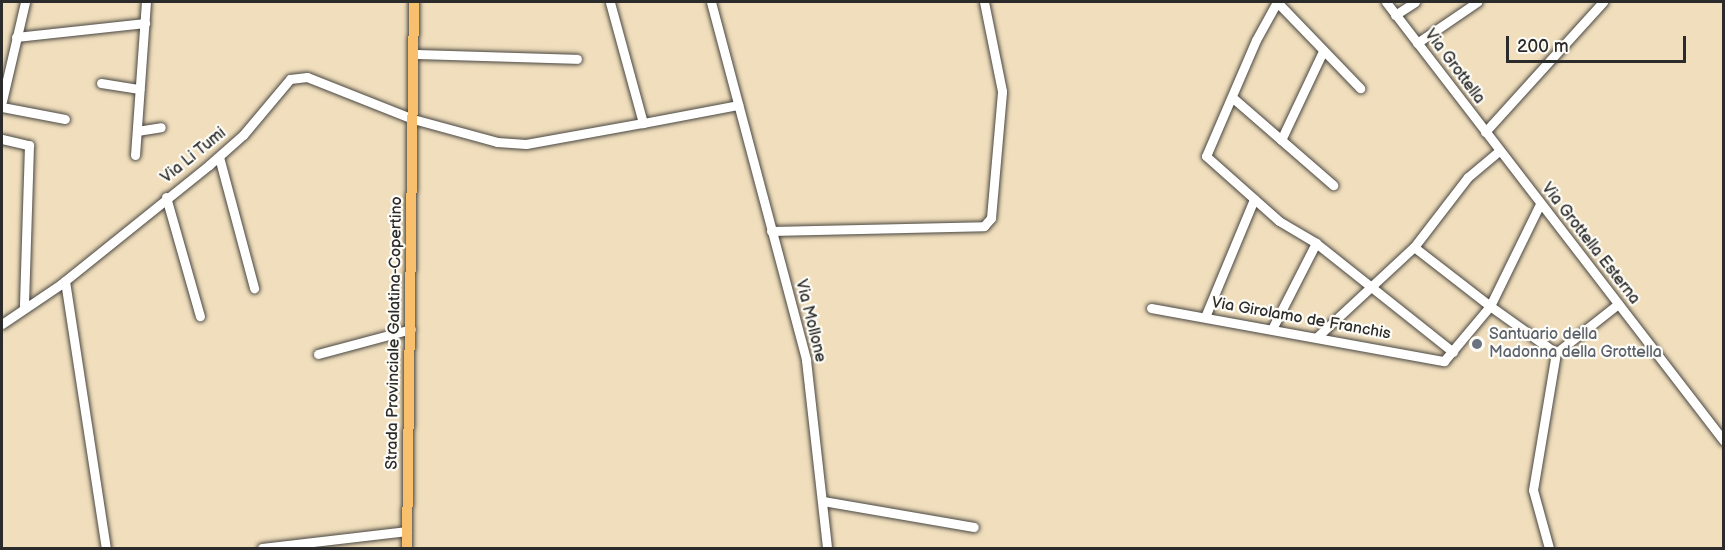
<!DOCTYPE html>
<html>
<head>
<meta charset="utf-8">
<style>
	body { margin:0 }
	#map { position:relative; width:1725px; height:550px; overflow:hidden; background:#f0debc; font-family:"Balsamiq Sans",sans-serif }
	div>[style] { position:absolute }
	.roads { filter:drop-shadow(0 0 2px #494641) drop-shadow(0 0 2px #494641) }
	.minor>* { height:9px; margin:-4.5px; padding:0 4.5px; transform-origin:4.5px; border-radius:4.5px; background:#fff }
	.major>* { height:10px; margin:-5px; padding:0 5px; transform-origin:5px; border-radius:5px; background:#f8bf6c }
	.dots>* { width:16px; height:16px; translate:-50% -50%; box-sizing:border-box; border:3px solid #fdfcf7; border-radius:50% }
	span { translate:-50% -50%; white-space:nowrap; text-align:center; line-height:1.15; -webkit-text-stroke:4.5px #fdfcf7; paint-order:stroke }
	.street-label { font-size:16px; color:#2b2b2b }
	.worship-label { font-size:16px; color:#5b616d }
	.left { translate:0 -50%; text-align:left }
	.frame { position:absolute; inset:0; border:3px solid #2b2b2b; pointer-events:none }
	.scale { position:absolute; left:1506px; top:36px; width:180px; height:27px; box-sizing:border-box; border:3px solid #2b2b2b; border-top:0; padding-left:8px; font-size:18px; line-height:21px; white-space:nowrap; color:#2b2b2b; -webkit-text-stroke:4px #fdfcf7; paint-order:stroke }
</style>
</head>
<body>
<div id="map">
	<div class="roads">
		<div class="minor">
			<i style="left:711px;top:2px;width:370px;rotate:75.1deg"></i>
			<i style="left:806px;top:360px;width:189px;rotate:83.6deg"></i>
			<i style="left:1277px;top:2px;width:43px;rotate:118.9deg"></i>
			<i style="left:1256px;top:40px;width:126px;rotate:113.3deg"></i>
			<i style="left:1206px;top:156px;width:98px;rotate:41.7deg"></i>
			<i style="left:1279px;top:221px;width:43px;rotate:30.7deg"></i>
			<i style="left:1316px;top:243px;width:175px;rotate:38.5deg"></i>
			<i style="left:1277px;top:2px;width:120px;rotate:46deg"></i>
			<i style="left:1386px;top:2px;width:554px;rotate:52.41deg"></i>
			<i style="left:1395px;top:15px;width:24px;rotate:-33deg"></i>
			<i style="left:16px;top:37px;width:130px;rotate:-6.2deg"></i>
			<i style="left:1417px;top:43px;width:73px;rotate:-34.3deg"></i>
			<i style="left:413px;top:54px;width:164px;rotate:1.7deg"></i>
			<i style="left:101px;top:83px;width:39px;rotate:9deg"></i>
			<i style="left:1233px;top:98px;width:133px;rotate:41deg"></i>
			<i style="left:2px;top:101px;width:102px;rotate:-76.9deg"></i>
			<i style="left:2px;top:107px;width:64px;rotate:10.8deg"></i>
			<i style="left:643px;top:123px;width:97px;rotate:-10.7deg"></i>
			<i style="left:137px;top:131px;width:24px;rotate:-9deg"></i>
			<i style="left:1485px;top:132px;width:176px;rotate:-47.8deg"></i>
			<i style="left:2px;top:139px;width:28px;rotate:13deg"></i>
			<i style="left:29px;top:145px;width:162px;rotate:91.8deg"></i>
			<i style="left:1281px;top:140px;width:98px;rotate:-64.7deg"></i>
			<i style="left:135px;top:155px;width:153px;rotate:-85.9deg"></i>
			<i style="left:219px;top:157px;width:136px;rotate:75deg"></i>
			<i style="left:166px;top:197px;width:124px;rotate:74.1deg"></i>
			<i style="left:771px;top:231px;width:213px;rotate:-1.3deg"></i>
			<i style="left:984px;top:226px;width:11px;rotate:-49deg"></i>
			<i style="left:991px;top:218px;width:127px;rotate:-85deg"></i>
			<i style="left:1002px;top:91px;width:91px;rotate:-101.4deg"></i>
			<i style="left:1414px;top:247px;width:96px;rotate:37.8deg"></i>
			<i style="left:1490px;top:306px;width:114px;rotate:-63.9deg"></i>
			<i style="left:65px;top:281px;width:270px;rotate:81.3deg"></i>
			<i style="left:1151px;top:308px;width:298px;rotate:10.3deg"></i>
			<i style="left:1444px;top:361px;width:72px;rotate:-50.1deg"></i>
			<i style="left:1490px;top:306px;width:81px;rotate:35.5deg"></i>
			<i style="left:1205px;top:317px;width:128px;rotate:-67.4deg"></i>
			<i style="left:2px;top:324px;width:71px;rotate:-34.1deg"></i>
			<i style="left:61px;top:284px;width:190px;rotate:-38.8deg"></i>
			<i style="left:209px;top:165px;width:45px;rotate:-41.4deg"></i>
			<i style="left:243px;top:135px;width:73px;rotate:-50deg"></i>
			<i style="left:290px;top:79px;width:17px;rotate:-7deg"></i>
			<i style="left:307px;top:77px;width:114px;rotate:21.6deg"></i>
			<i style="left:413px;top:119px;width:87px;rotate:15.3deg"></i>
			<i style="left:497px;top:142px;width:29px;rotate:4deg"></i>
			<i style="left:526px;top:144px;width:119px;rotate:-10.2deg"></i>
			<i style="left:643px;top:123px;width:125px;rotate:-105.3deg"></i>
			<i style="left:1272px;top:329px;width:97px;rotate:-62.9deg"></i>
			<i style="left:1317px;top:337px;width:132px;rotate:-42.9deg"></i>
			<i style="left:1414px;top:247px;width:88px;rotate:-52.4deg"></i>
			<i style="left:1468px;top:177px;width:40px;rotate:-40deg"></i>
			<i style="left:318px;top:354px;width:96px;rotate:-15deg"></i>
			<i style="left:823px;top:501px;width:153px;rotate:9.8deg"></i>
			<i style="left:262px;top:548px;width:146px;rotate:-6.7deg"></i>
			<i style="left:1549px;top:548px;width:60px;rotate:-105.4deg"></i>
			<i style="left:1533px;top:490px;width:139px;rotate:-80.5deg"></i>
			<i style="left:1556px;top:353px;width:79px;rotate:-38.3deg"></i>
		</div>
		<div class="major">
			<i style="left:407px;top:548px;width:546px;rotate:-89.27deg"></i>
		</div>
	</div>
	<div class="dots">
		<i style="left:1477px;top:344px;background:#6b7280"></i>
	</div>
	<div class="street-label">
		<span style="left:1454px;top:67px;rotate:53deg">Via Grottella</span>
		<span style="left:194px;top:156px;rotate:-39deg">Via Li Tumi</span>
		<span style="left:1590px;top:244px;rotate:52deg">Via Grottella Esterna</span>
		<span style="left:1301px;top:319px;rotate:10deg">Via Girolamo de Franchis</span>
		<span style="left:810px;top:321px;rotate:76deg">Via Mollone</span>
		<span style="left:395px;top:333px;rotate:-89deg">Strada Provinciale Galatina-Copertino</span>
	</div>
	<div class="worship-label">
		<span class="left" style="left:1489px;top:344px">Santuario della<br>Madonna della Grottella</span>
	</div>
	<div class="frame"></div>
	<div class="scale">200 m</div>
</div>
</body>
</html>
